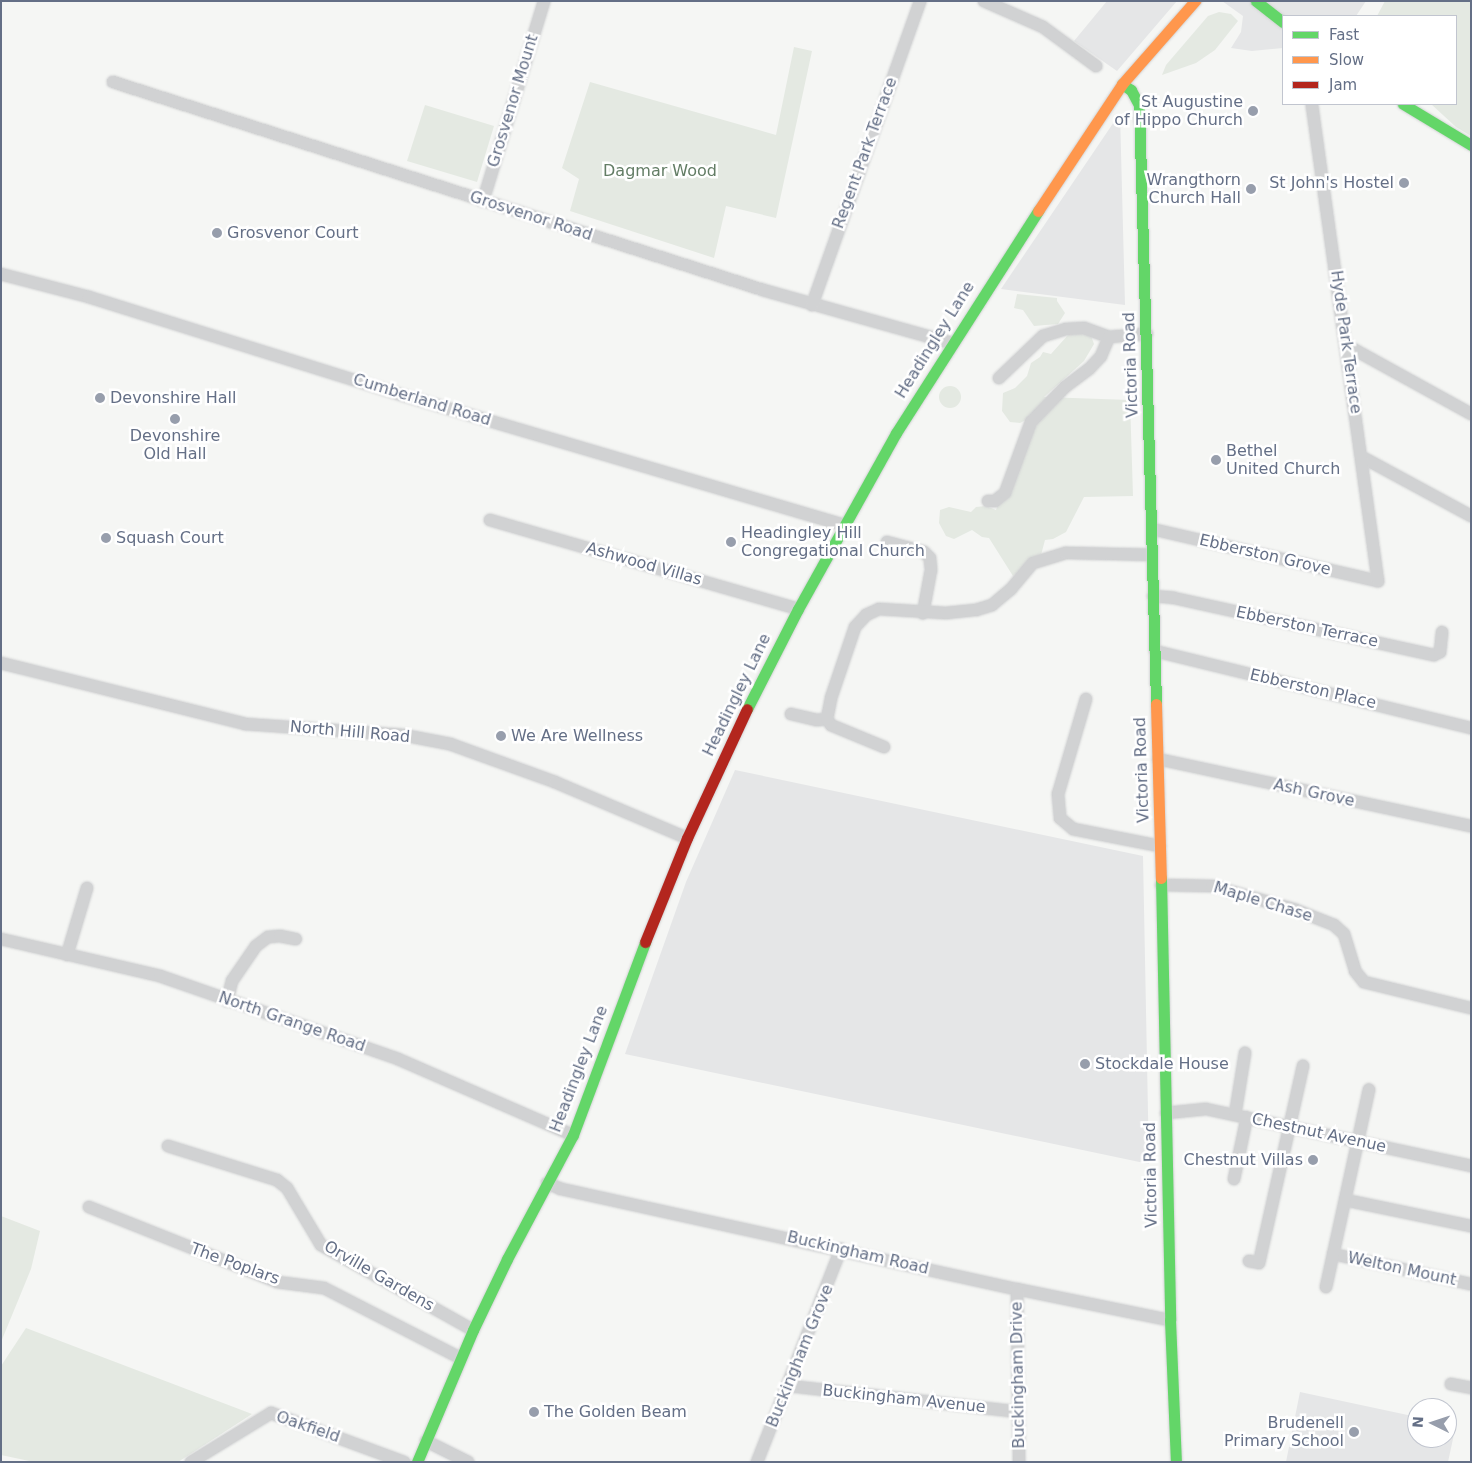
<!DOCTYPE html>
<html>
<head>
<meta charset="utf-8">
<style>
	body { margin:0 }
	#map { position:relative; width:1472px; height:1463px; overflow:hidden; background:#f5f6f4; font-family:"DejaVu Sans",sans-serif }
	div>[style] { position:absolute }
	.built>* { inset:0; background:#e5e6e7 }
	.green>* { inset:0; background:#e4e9e2 }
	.round { border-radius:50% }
	.roads { filter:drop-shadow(0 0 1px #d2d3d4) drop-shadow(0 0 1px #d2d3d4) }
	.street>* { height:12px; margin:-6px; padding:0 6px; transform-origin:6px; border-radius:6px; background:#d1d2d3 }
	.fast>* { height:11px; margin:-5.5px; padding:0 5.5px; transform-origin:5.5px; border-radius:5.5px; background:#63d668 }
	.slow>* { height:11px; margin:-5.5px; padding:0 5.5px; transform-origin:5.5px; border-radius:5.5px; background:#ff974d }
	.jam>* { height:11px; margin:-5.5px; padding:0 5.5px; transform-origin:5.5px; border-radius:5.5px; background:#b3261e }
	.dots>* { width:14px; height:14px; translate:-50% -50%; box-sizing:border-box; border:2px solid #fff; border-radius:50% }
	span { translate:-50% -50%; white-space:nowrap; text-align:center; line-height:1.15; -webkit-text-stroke:5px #fff; paint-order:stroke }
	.street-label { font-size:16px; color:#646f86 }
	.poi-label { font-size:16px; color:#646f86 }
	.right { translate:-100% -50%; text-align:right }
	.left { translate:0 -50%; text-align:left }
	.park-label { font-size:16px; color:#637d65 }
	.frame { position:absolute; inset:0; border:2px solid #646f86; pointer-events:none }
	.legend { position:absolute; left:1282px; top:15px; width:175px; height:90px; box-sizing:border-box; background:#fff; border:1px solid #c1c5cf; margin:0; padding:6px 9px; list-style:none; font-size:15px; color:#646f86 }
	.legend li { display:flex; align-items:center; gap:10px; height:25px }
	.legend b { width:25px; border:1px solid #c1c5cf }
	.north { position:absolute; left:1407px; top:1398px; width:50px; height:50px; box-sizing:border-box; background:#fff; border:1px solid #c1c5cf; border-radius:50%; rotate:274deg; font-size:14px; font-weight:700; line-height:20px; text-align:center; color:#646f86 }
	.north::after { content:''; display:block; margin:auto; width:18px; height:22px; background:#979eac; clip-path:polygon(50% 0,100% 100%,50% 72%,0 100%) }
</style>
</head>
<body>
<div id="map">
	<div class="built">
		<i style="clip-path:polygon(1107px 1px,1177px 1px,1117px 71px,1074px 41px)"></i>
		<i style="clip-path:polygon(1222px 1px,1366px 1px,1356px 16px,1283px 16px,1283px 48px,1252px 51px,1231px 48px,1241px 32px,1243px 16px)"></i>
		<i style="clip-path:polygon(1120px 113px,1125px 305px,1001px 289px)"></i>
		<i style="clip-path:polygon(735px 770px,1143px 856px,1149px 1164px,625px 1054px,686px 882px)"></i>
		<i style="clip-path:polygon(1300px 1392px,1417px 1417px,1417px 1438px,1447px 1438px,1447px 1423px,1456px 1425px,1448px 1462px,1286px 1462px)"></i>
	</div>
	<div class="green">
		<i style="clip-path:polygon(1385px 1px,1471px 1px,1471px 136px,1456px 127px,1431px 104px,1456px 104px,1456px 16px,1377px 16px)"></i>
		<i style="clip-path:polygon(1219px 12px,1231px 14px,1238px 21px,1215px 50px,1196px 63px,1162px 75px,1166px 65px,1208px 16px)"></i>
		<i style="clip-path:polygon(794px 47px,812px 51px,776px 218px,726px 206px,714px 258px,570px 211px,579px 179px,562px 168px,590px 82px,776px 135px)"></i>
		<i style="clip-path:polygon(425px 105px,494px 126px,477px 182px,407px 161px)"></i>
		<i style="clip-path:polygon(1017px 294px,1057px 298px,1057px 301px,1065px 313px,1058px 324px,1034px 326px,1023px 310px,1014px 308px)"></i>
		<i style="clip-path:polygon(1077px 333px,1086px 333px,1091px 336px,1094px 344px,1084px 361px,1044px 397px,1130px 400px,1133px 496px,1084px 497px,1066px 532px,1053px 539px,1045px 540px,1041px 555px,1013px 576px,989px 538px,982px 537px,972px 530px,954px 539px,946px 536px,939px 523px,940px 510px,949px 507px,971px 512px,976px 507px,986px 506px,996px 510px,1026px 420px,1020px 423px,1010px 422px,1002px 411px,1003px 393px,1015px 388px,1027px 376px,1031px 363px,1040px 357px,1043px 352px,1051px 354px,1068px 335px)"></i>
		<i class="round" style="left:939px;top:386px;width:22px;height:22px"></i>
		<i style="clip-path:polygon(1px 1216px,40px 1231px,31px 1269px,1px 1342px)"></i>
		<i style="clip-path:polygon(26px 1328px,252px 1414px,178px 1462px,34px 1462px,1px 1455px,1px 1366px)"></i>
	</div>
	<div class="roads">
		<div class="street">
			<i style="left:984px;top:1px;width:64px;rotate:23.8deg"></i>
			<i style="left:1043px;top:27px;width:66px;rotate:36.3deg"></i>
			<i style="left:113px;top:82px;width:682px;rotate:17.74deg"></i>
			<i style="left:763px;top:290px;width:195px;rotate:15.7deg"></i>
			<i style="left:483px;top:201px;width:209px;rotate:-73deg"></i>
			<i style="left:1px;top:274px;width:91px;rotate:14.6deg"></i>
			<i style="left:89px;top:297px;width:328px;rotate:17.4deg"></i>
			<i style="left:402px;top:395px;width:460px;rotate:16.4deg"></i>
			<i style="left:812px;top:305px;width:323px;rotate:-70.4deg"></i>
			<i style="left:1346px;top:345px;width:143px;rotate:28.9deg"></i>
			<i style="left:999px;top:378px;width:61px;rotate:-43.7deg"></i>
			<i style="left:1043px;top:336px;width:24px;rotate:-17deg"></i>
			<i style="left:1066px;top:329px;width:18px;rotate:-3deg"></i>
			<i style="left:1084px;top:328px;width:27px;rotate:20deg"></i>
			<i style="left:1362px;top:457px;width:124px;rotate:28.4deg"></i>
			<i style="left:988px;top:501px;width:7px"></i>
			<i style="left:995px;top:501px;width:13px;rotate:-39deg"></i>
			<i style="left:1005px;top:493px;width:76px;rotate:-69.9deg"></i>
			<i style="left:1031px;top:422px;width:49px;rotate:-45.8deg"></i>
			<i style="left:1065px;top:387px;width:31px;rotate:-37deg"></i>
			<i style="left:1090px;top:368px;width:16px;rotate:-47deg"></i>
			<i style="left:1101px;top:356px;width:21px;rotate:-67deg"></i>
			<i style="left:1109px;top:337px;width:38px;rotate:-5deg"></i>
			<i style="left:490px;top:520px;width:321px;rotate:16.1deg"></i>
			<i style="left:1152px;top:529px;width:232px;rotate:13deg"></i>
			<i style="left:1378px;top:581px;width:482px;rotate:-97.9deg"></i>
			<i style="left:887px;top:542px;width:38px;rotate:15deg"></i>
			<i style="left:924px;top:552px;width:8px;rotate:45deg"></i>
			<i style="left:930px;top:558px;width:12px;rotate:85deg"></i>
			<i style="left:931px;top:570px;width:44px;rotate:100.5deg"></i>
			<i style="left:1153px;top:596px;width:21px;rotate:5deg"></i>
			<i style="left:1174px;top:598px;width:266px;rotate:12.4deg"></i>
			<i style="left:1434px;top:655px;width:7px;rotate:-27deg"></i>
			<i style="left:1440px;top:652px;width:20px;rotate:-84deg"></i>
			<i style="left:1155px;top:651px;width:325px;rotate:13.7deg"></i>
			<i style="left:1px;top:663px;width:252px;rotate:14deg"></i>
			<i style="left:245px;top:724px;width:158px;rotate:4deg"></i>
			<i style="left:403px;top:735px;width:48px;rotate:10.8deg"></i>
			<i style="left:450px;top:744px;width:112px;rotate:19.9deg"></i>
			<i style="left:555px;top:782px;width:143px;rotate:23deg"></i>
			<i style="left:1086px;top:699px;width:99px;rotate:106.4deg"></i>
			<i style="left:1058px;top:794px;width:24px;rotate:85deg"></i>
			<i style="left:1060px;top:818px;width:17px;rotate:40deg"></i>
			<i style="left:1073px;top:829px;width:89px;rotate:11.1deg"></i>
			<i style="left:791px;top:714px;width:27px;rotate:13deg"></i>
			<i style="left:817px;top:720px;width:10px;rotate:-6deg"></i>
			<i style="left:884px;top:747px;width:57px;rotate:-157.5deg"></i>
			<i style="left:831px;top:725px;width:7px;rotate:-124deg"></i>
			<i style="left:827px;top:719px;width:21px;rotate:-79deg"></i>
			<i style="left:831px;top:698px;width:75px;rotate:-71.3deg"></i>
			<i style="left:855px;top:627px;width:16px;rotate:-47deg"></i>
			<i style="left:866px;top:615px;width:14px;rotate:-25deg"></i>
			<i style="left:879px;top:609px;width:67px;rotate:3.4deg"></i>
			<i style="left:946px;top:613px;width:30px;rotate:-6deg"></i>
			<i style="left:976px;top:610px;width:17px;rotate:-17deg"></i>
			<i style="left:992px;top:605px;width:25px;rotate:-40deg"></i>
			<i style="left:1011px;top:589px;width:34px;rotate:-50deg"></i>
			<i style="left:1033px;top:563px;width:34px;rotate:-17deg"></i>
			<i style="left:1066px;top:553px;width:86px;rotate:1.3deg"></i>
			<i style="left:1158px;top:759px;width:320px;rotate:12.1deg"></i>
			<i style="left:1161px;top:885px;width:51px;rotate:1.1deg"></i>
			<i style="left:1212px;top:886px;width:87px;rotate:15.9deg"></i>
			<i style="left:1296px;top:910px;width:41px;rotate:21.5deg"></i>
			<i style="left:1334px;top:925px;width:13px;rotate:42deg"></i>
			<i style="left:1344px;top:934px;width:39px;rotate:73deg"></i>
			<i style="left:1355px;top:971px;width:14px;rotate:51deg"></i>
			<i style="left:1364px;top:982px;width:110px;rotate:13.7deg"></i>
			<i style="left:1px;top:939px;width:163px;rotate:13.1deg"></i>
			<i style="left:160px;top:976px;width:252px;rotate:19.2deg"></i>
			<i style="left:398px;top:1059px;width:191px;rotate:23.5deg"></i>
			<i style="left:67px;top:955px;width:70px;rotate:-73.4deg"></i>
			<i style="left:227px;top:1001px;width:21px;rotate:-76deg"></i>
			<i style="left:232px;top:981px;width:42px;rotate:-55.6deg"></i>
			<i style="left:256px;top:946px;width:15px;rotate:-37deg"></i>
			<i style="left:268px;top:937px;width:12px;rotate:-5deg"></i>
			<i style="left:280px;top:936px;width:16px;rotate:11deg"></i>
			<i style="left:1166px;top:1113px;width:40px;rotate:-5.7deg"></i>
			<i style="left:1206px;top:1109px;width:271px;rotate:12.1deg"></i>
			<i style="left:1235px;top:1115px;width:63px;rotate:-80.8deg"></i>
			<i style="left:168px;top:1146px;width:114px;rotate:17.3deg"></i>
			<i style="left:277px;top:1180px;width:13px;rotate:39deg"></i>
			<i style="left:287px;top:1188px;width:66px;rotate:59.2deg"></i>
			<i style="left:321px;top:1245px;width:174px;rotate:29.2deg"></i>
			<i style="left:1234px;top:1179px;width:63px;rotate:-78.2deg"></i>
			<i style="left:547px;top:1183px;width:15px;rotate:23deg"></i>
			<i style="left:561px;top:1189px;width:467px;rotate:12.4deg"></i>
			<i style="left:1017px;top:1289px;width:156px;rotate:11.5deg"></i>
			<i style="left:1345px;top:1200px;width:129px;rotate:11.7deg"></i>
			<i style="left:89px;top:1207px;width:202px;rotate:21.7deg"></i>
			<i style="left:277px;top:1282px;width:47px;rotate:7.3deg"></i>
			<i style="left:324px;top:1288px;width:153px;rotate:27.2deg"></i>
			<i style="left:1333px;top:1254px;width:141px;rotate:12.3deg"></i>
			<i style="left:1249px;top:1261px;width:10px;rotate:11deg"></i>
			<i style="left:1259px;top:1263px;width:202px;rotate:-77.4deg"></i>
			<i style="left:1326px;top:1287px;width:202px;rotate:-77.7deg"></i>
			<i style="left:1017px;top:1289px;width:173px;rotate:89.3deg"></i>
			<i style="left:1451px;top:1384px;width:20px;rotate:11deg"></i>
			<i style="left:789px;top:1386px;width:231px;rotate:6.4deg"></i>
			<i style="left:426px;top:1441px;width:47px;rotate:26.6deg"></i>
			<i style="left:191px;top:1462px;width:94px;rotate:-31.5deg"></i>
			<i style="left:271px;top:1413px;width:142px;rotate:20.2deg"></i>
			<i style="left:757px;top:1462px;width:229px;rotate:-68.5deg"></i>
		</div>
		<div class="fast">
			<i style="left:1256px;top:1px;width:34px;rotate:38deg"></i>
			<i style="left:1122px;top:84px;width:11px;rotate:34deg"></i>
			<i style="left:1131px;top:90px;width:17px;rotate:62deg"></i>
			<i style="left:1139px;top:105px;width:599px;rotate:88.37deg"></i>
			<i style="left:1403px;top:104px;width:79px;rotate:31.1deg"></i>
			<i style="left:747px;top:709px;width:112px;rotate:-63deg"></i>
			<i style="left:798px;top:609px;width:201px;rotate:-60.9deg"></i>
			<i style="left:896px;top:433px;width:264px;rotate:-57.4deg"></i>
			<i style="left:1161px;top:878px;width:442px;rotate:88.8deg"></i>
			<i style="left:1170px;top:1320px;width:142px;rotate:87.6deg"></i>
			<i style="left:417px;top:1462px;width:143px;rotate:-67deg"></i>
			<i style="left:473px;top:1330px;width:79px;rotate:-64.4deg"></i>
			<i style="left:507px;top:1259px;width:140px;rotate:-62deg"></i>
			<i style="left:573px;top:1135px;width:206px;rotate:-69.5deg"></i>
		</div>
		<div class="slow">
			<i style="left:1038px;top:211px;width:152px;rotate:-56.5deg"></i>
			<i style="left:1122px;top:84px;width:111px;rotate:-48.7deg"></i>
			<i style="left:1156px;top:704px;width:174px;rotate:88.4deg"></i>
		</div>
		<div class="jam">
			<i style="left:645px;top:942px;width:112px;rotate:-68deg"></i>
			<i style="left:687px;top:838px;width:142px;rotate:-65.1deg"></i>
		</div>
	</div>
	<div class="dots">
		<i style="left:1253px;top:111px;background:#979eac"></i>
		<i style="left:1404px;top:183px;background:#979eac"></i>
		<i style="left:1251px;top:189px;background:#979eac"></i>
		<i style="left:217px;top:233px;background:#979eac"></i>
		<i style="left:100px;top:398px;background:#979eac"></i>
		<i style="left:175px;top:419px;background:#979eac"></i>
		<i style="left:1216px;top:460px;background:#979eac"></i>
		<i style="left:106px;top:538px;background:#979eac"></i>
		<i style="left:731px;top:542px;background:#979eac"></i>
		<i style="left:501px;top:736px;background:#979eac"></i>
		<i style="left:1085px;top:1064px;background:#979eac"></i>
		<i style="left:1313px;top:1160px;background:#979eac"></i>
		<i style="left:534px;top:1412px;background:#979eac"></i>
		<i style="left:1354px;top:1432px;background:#979eac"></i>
	</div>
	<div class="street-label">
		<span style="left:513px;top:101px;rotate:-73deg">Grosvenor Mount</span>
		<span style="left:865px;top:153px;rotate:-70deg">Regent Park Terrace</span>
		<span style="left:531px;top:216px;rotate:18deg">Grosvenor Road</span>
		<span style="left:935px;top:340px;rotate:-58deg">Headingley Lane</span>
		<span style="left:1346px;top:342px;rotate:82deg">Hyde Park Terrace</span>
		<span style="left:1131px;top:365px;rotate:-92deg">Victoria Road</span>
		<span style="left:422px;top:400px;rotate:17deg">Cumberland Road</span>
		<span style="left:1265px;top:555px;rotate:13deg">Ebberston Grove</span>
		<span style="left:644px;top:564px;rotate:16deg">Ashwood Villas</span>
		<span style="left:1307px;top:627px;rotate:12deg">Ebberston Terrace</span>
		<span style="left:1313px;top:689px;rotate:13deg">Ebberston Place</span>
		<span style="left:737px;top:695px;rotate:-64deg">Headingley Lane</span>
		<span style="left:350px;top:732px;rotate:5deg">North Hill Road</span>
		<span style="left:1142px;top:770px;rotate:-92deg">Victoria Road</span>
		<span style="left:1314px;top:793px;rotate:12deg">Ash Grove</span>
		<span style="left:1263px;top:902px;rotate:17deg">Maple Chase</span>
		<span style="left:292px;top:1022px;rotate:19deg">North Grange Road</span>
		<span style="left:579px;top:1069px;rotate:-69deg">Headingley Lane</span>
		<span style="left:1319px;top:1133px;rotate:12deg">Chestnut Avenue</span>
		<span style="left:1151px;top:1175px;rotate:-91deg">Victoria Road</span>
		<span style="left:858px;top:1253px;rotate:13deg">Buckingham Road</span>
		<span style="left:235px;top:1264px;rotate:20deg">The Poplars</span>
		<span style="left:1402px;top:1269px;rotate:12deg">Welton Mount</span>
		<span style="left:379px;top:1276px;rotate:30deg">Orville Gardens</span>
		<span style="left:800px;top:1356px;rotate:-68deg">Buckingham Grove</span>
		<span style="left:1018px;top:1375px;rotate:-91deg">Buckingham Drive</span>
		<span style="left:904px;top:1399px;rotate:6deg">Buckingham Avenue</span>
		<span style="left:308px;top:1427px;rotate:19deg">Oakfield</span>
	</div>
	<div class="poi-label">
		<span class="right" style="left:1243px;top:111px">St Augustine<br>of Hippo Church</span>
		<span class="right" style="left:1241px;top:189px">Wrangthorn<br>Church Hall</span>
		<span class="right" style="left:1394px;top:183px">St John's Hostel</span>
		<span class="left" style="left:227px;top:233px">Grosvenor Court</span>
		<span class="left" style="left:110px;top:398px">Devonshire Hall</span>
		<span style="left:175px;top:445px">Devonshire<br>Old Hall</span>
		<span class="left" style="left:1226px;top:460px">Bethel<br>United Church</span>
		<span class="left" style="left:741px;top:542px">Headingley Hill<br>Congregational Church</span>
		<span class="left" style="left:116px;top:538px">Squash Court</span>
		<span class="left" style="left:511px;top:736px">We Are Wellness</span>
		<span class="left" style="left:1095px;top:1064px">Stockdale House</span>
		<span class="right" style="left:1303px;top:1160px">Chestnut Villas</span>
		<span class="left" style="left:544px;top:1412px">The Golden Beam</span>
		<span class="right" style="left:1344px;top:1432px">Brudenell<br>Primary School</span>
	</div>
	<div class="park-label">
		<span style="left:660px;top:171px">Dagmar Wood</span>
	</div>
	<div class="frame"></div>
	<ul class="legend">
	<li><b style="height:6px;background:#63d668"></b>Fast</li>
	<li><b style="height:6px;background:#ff974d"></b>Slow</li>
	<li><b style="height:6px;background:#b3261e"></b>Jam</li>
	</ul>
	<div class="north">N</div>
</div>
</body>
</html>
